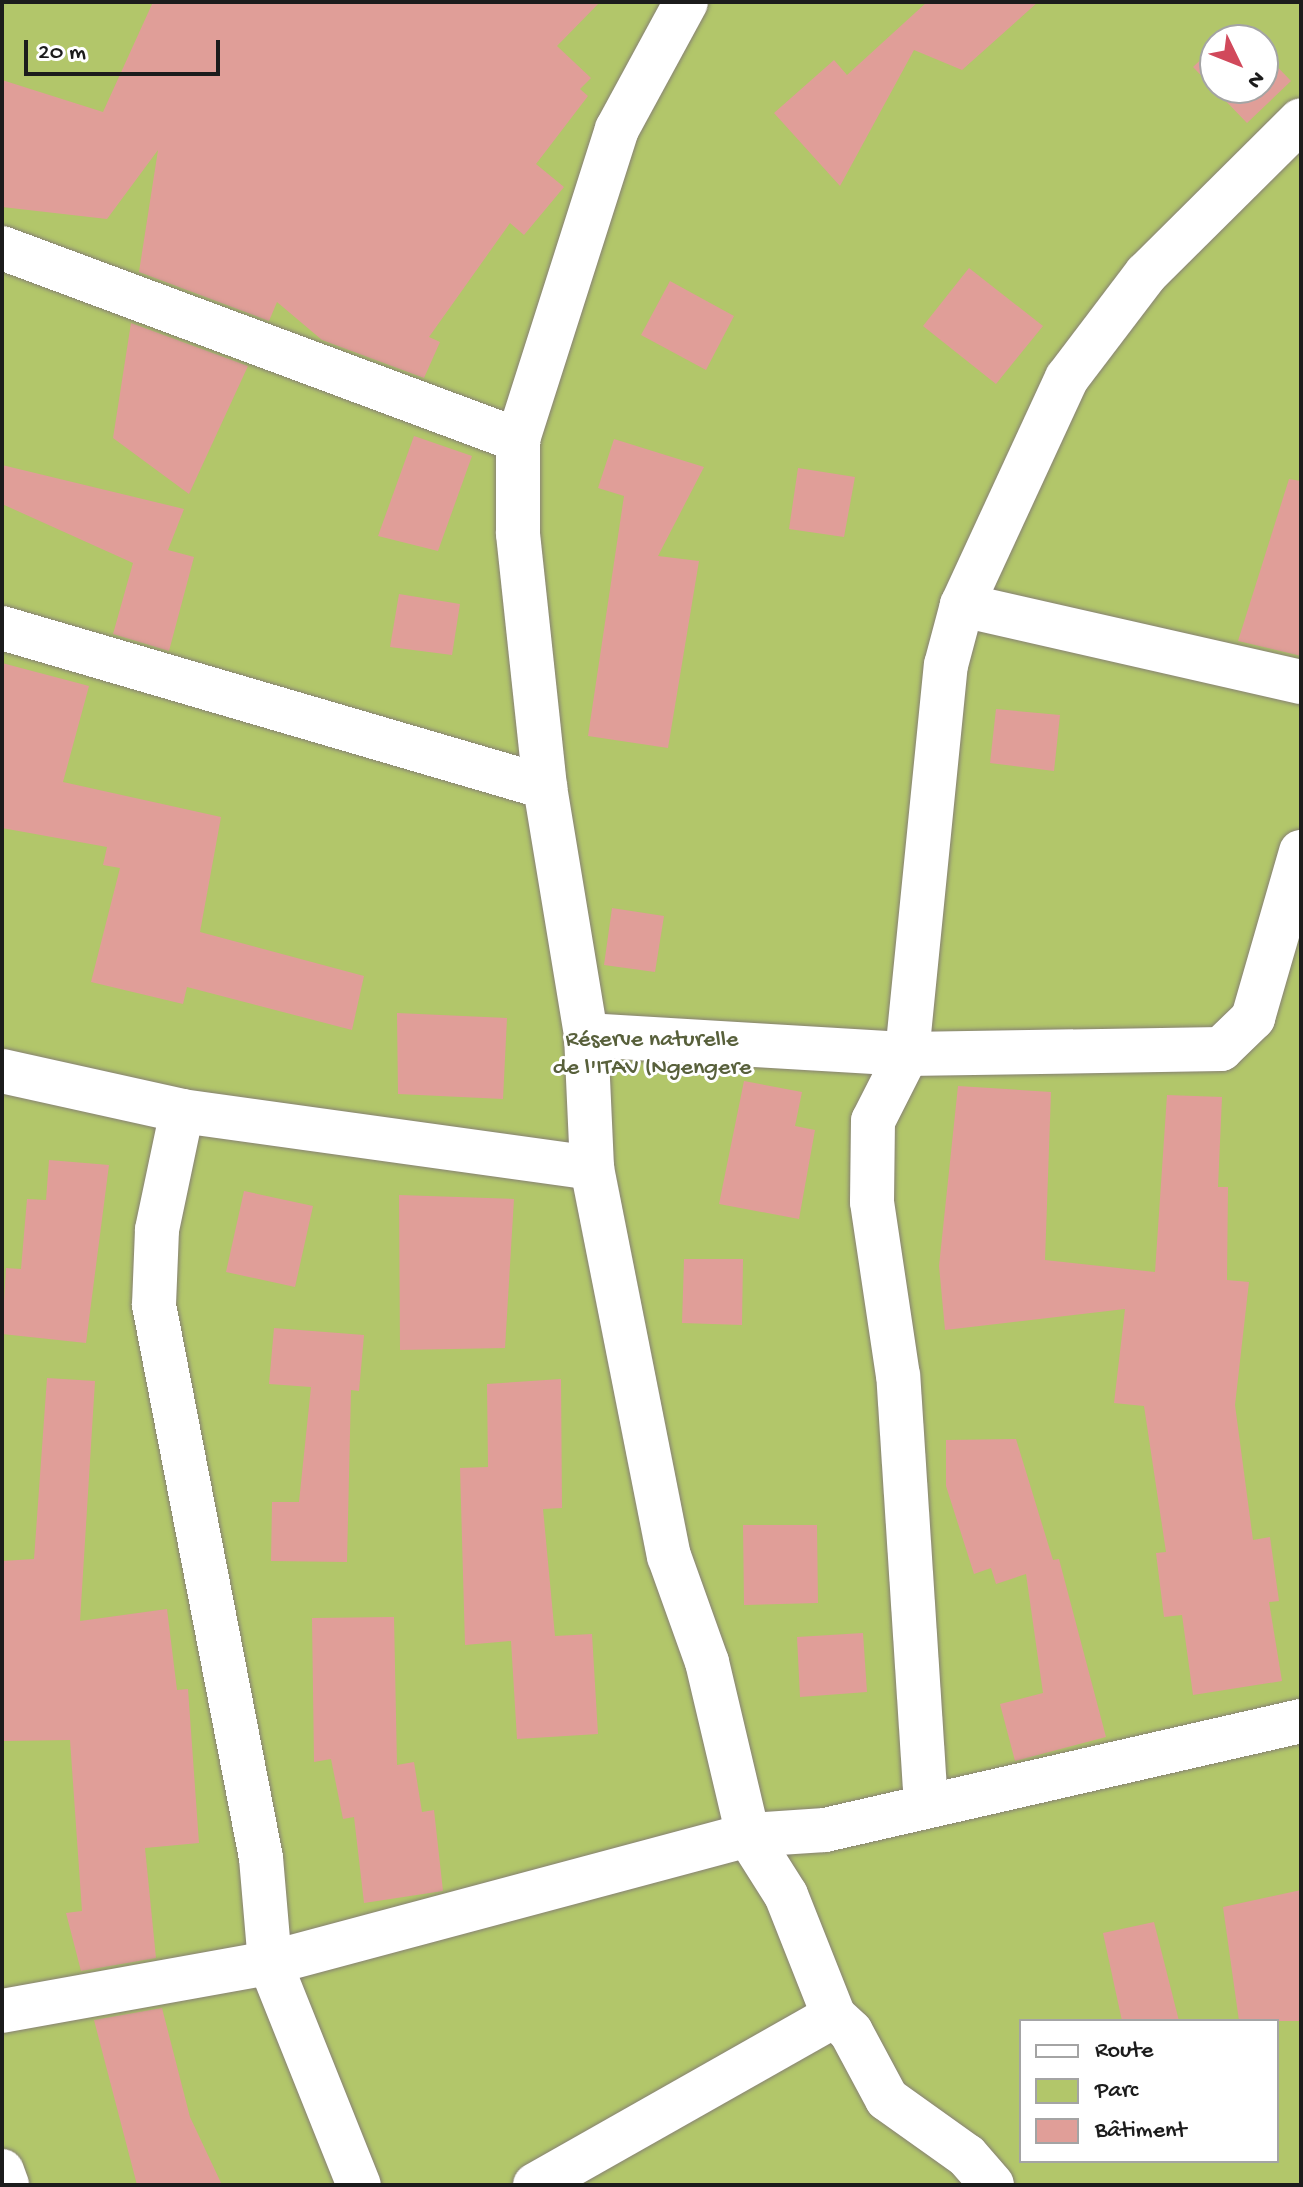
<!DOCTYPE html>
<html>
<head>
<meta charset="utf-8">
<style>
	body { margin:0 }
	#map { position:relative; width:1303px; height:2187px; overflow:hidden; background:#efe5ca; font-family:"Gochi Hand",sans-serif }
	div>[style] { position:absolute }
	.green>* { inset:0; background:#b2c66a }
	.building>* { inset:0; background:#e09e98 }
	.roads { filter:drop-shadow(0 0 2px #868073) drop-shadow(0 0 2px #868073) }
	.minor>* { height:44px; margin:-22px; padding:0 22px; transform-origin:22px; border-radius:22px; background:#fff }
	span { translate:-50% -50%; white-space:nowrap; text-align:center; line-height:1.15; -webkit-text-stroke:6px #fff; paint-order:stroke }
	.park-label { font-size:24px; color:#58603b }
	.frame { position:absolute; inset:0; border:4px solid #1c1c1c; pointer-events:none }
	.legend { position:absolute; left:1019px; top:2019px; width:260px; height:144px; box-sizing:border-box; background:#fff; border:2px solid #a4a4a4; margin:0; padding:10px 14px; list-style:none; font-size:24px; color:#1c1c1c }
	.legend li { display:flex; align-items:center; gap:16px; height:40px }
	.legend b { width:40px; border:2px solid #a4a4a4 }
	.north { position:absolute; left:1199px; top:24px; width:80px; height:80px; box-sizing:border-box; background:#fff; border:2px solid #a4a4a4; border-radius:50%; rotate:133deg; font-size:22px; font-weight:700; line-height:32px; text-align:center; color:#1c1c1c }
	.north::after { content:''; display:block; margin:auto; width:28px; height:36px; background:#d1495b; clip-path:polygon(50% 0,100% 100%,50% 72%,0 100%) }
	.scale { position:absolute; left:24px; top:40px; width:196px; height:36px; box-sizing:border-box; border:4px solid #1c1c1c; border-top:0; padding-left:10px; font-size:24px; line-height:28px; white-space:nowrap; color:#1c1c1c; -webkit-text-stroke:6px #fff; paint-order:stroke }
</style>
</head>
<body>
<div id="map">
	<div class="green">
		<i style="clip-path:polygon(evenodd,2px 2px,1301px 2px,1301px 2185px,2px 2185px,2px 2px,1215px 40px,1263px 40px,1263px 88px,1215px 88px,1215px 40px,2px 2px,1021px 2021px,1277px 2021px,1277px 2161px,1021px 2161px,1021px 2021px)"></i>
	</div>
	<div class="building">
		<i style="clip-path:polygon(153px 2px,600px 2px,557px 46px,591px 78px,580px 89px,588px 96px,536px 164px,564px 187px,524px 235px,510px 223px,429px 337px,440px 342px,424px 378px,322px 340px,277px 302px,269px 321px,139px 272px,158px 150px,107px 219px,2px 207px,2px 80px,103px 112px)"></i>
		<i style="clip-path:polygon(927px 2px,1038px 2px,962px 70px,914px 50px,840px 186px,774px 113px,834px 60px,847px 75px)"></i>
		<i style="clip-path:polygon(1215px 46px,1215px 88px,1263px 88px,1263px 52px,1291px 81px,1247px 123px,1193px 67px)"></i>
		<i style="clip-path:polygon(969px 268px,1043px 326px,996px 384px,923px 326px)"></i>
		<i style="clip-path:polygon(670px 281px,734px 316px,706px 370px,641px 335px)"></i>
		<i style="clip-path:polygon(131px 323px,248px 366px,189px 494px,113px 438px)"></i>
		<i style="clip-path:polygon(414px 436px,472px 456px,438px 551px,378px 536px)"></i>
		<i style="clip-path:polygon(614px 439px,704px 467px,658px 556px,699px 561px,668px 748px,588px 736px,624px 496px,598px 488px)"></i>
		<i style="clip-path:polygon(2px 465px,184px 509px,168px 550px,194px 557px,169px 651px,113px 634px,133px 563px,2px 504px)"></i>
		<i style="clip-path:polygon(798px 468px,855px 477px,844px 537px,789px 529px)"></i>
		<i style="clip-path:polygon(1289px 479px,1301px 481px,1301px 656px,1238px 641px)"></i>
		<i style="clip-path:polygon(399px 594px,460px 604px,452px 655px,390px 647px)"></i>
		<i style="clip-path:polygon(2px 663px,89px 686px,63px 782px,221px 817px,200px 932px,364px 976px,352px 1030px,187px 987px,183px 1004px,91px 982px,120px 868px,103px 865px,107px 847px,2px 828px)"></i>
		<i style="clip-path:polygon(996px 709px,1060px 715px,1054px 771px,990px 763px)"></i>
		<i style="clip-path:polygon(612px 908px,664px 916px,655px 972px,604px 965px)"></i>
		<i style="clip-path:polygon(397px 1013px,507px 1018px,503px 1099px,398px 1094px)"></i>
		<i style="clip-path:polygon(744px 1081px,802px 1092px,795px 1126px,815px 1130px,799px 1219px,719px 1204px)"></i>
		<i style="clip-path:polygon(958px 1086px,1051px 1092px,1045px 1260px,1155px 1272px,1167px 1095px,1222px 1097px,1218px 1187px,1228px 1187px,1227px 1280px,1249px 1282px,1235px 1405px,1253px 1540px,1270px 1537px,1279px 1601px,1269px 1602px,1282px 1681px,1193px 1695px,1182px 1615px,1164px 1617px,1156px 1553px,1166px 1552px,1144px 1406px,1114px 1403px,1125px 1309px,945px 1330px,939px 1266px)"></i>
		<i style="clip-path:polygon(49px 1160px,109px 1165px,86px 1343px,2px 1334px,6px 1268px,21px 1269px,27px 1199px,46px 1200px)"></i>
		<i style="clip-path:polygon(244px 1191px,313px 1206px,295px 1287px,226px 1272px)"></i>
		<i style="clip-path:polygon(399px 1195px,514px 1199px,505px 1348px,400px 1350px)"></i>
		<i style="clip-path:polygon(684px 1259px,743px 1259px,742px 1325px,682px 1323px)"></i>
		<i style="clip-path:polygon(274px 1328px,364px 1335px,359px 1391px,351px 1390px,347px 1562px,271px 1561px,272px 1502px,299px 1502px,311px 1387px,269px 1384px)"></i>
		<i style="clip-path:polygon(47px 1378px,95px 1381px,80px 1621px,167px 1609px,177px 1690px,188px 1689px,199px 1843px,145px 1848px,156px 1958px,81px 1971px,66px 1913px,82px 1911px,70px 1740px,4px 1741px,2px 1561px,34px 1559px)"></i>
		<i style="clip-path:polygon(561px 1379px,562px 1508px,543px 1509px,555px 1636px,592px 1634px,598px 1734px,517px 1739px,511px 1641px,465px 1645px,460px 1468px,488px 1467px,487px 1384px)"></i>
		<i style="clip-path:polygon(1016px 1439px,1053px 1560px,1059px 1559px,1106px 1737px,1015px 1761px,1000px 1704px,1043px 1693px,1026px 1574px,996px 1584px,991px 1568px,974px 1574px,946px 1486px,946px 1440px)"></i>
		<i style="clip-path:polygon(743px 1525px,817px 1525px,818px 1603px,744px 1605px)"></i>
		<i style="clip-path:polygon(394px 1617px,397px 1765px,414px 1762px,422px 1812px,434px 1810px,443px 1891px,364px 1903px,354px 1817px,343px 1819px,331px 1759px,314px 1762px,312px 1618px)"></i>
		<i style="clip-path:polygon(863px 1633px,867px 1692px,800px 1697px,797px 1637px)"></i>
		<i style="clip-path:polygon(1301px 1890px,1301px 2021px,1239px 2021px,1223px 1907px)"></i>
		<i style="clip-path:polygon(1154px 1922px,1179px 2021px,1122px 2021px,1103px 1933px)"></i>
		<i style="clip-path:polygon(162px 2008px,190px 2117px,222px 2185px,137px 2185px,94px 2020px)"></i>
	</div>
	<div class="roads">
		<div class="minor">
			<i style="left:686px;top:2px;width:145px;rotate:118.5deg"></i>
			<i style="left:617px;top:129px;width:326px;rotate:107.7deg"></i>
			<i style="left:518px;top:440px;width:94px;rotate:90deg"></i>
			<i style="left:518px;top:534px;width:254px;rotate:83.9deg"></i>
			<i style="left:545px;top:787px;width:251px;rotate:80.6deg"></i>
			<i style="left:586px;top:1035px;width:133px;rotate:87.4deg"></i>
			<i style="left:592px;top:1168px;width:396px;rotate:78.8deg"></i>
			<i style="left:669px;top:1556px;width:113px;rotate:70.3deg"></i>
			<i style="left:707px;top:1662px;width:178px;rotate:76.7deg"></i>
			<i style="left:748px;top:1835px;width:71px;rotate:57.7deg"></i>
			<i style="left:786px;top:1895px;width:130px;rotate:68.4deg"></i>
			<i style="left:834px;top:2016px;width:23px;rotate:43deg"></i>
			<i style="left:851px;top:2032px;width:76px;rotate:61.8deg"></i>
			<i style="left:887px;top:2099px;width:98px;rotate:35.5deg"></i>
			<i style="left:967px;top:2156px;width:38px;rotate:49deg"></i>
			<i style="left:2px;top:248px;width:551px;rotate:20.41deg"></i>
			<i style="left:962px;top:605px;width:348px;rotate:12.8deg"></i>
			<i style="left:2px;top:628px;width:566px;rotate:16.32deg"></i>
			<i style="left:586px;top:1035px;width:322px;rotate:3.4deg"></i>
			<i style="left:907px;top:1054px;width:314px;rotate:-0.9deg"></i>
			<i style="left:1221px;top:1049px;width:45px;rotate:-44.1deg"></i>
			<i style="left:1253px;top:1018px;width:173px;rotate:-73.9deg"></i>
			<i style="left:2px;top:1071px;width:184px;rotate:12.5deg"></i>
			<i style="left:182px;top:1111px;width:414px;rotate:7.9deg"></i>
			<i style="left:182px;top:1111px;width:122px;rotate:101.9deg"></i>
			<i style="left:157px;top:1230px;width:75px;rotate:92.3deg"></i>
			<i style="left:154px;top:1305px;width:563px;rotate:79.05deg"></i>
			<i style="left:261px;top:1858px;width:105px;rotate:85.1deg"></i>
			<i style="left:270px;top:1963px;width:239px;rotate:68.2deg"></i>
			<i style="left:926px;top:1805px;width:430px;rotate:-93.7deg"></i>
			<i style="left:898px;top:1376px;width:176px;rotate:-98.5deg"></i>
			<i style="left:872px;top:1202px;width:81px;rotate:-89.3deg"></i>
			<i style="left:873px;top:1121px;width:75px;rotate:-63.1deg"></i>
			<i style="left:907px;top:1054px;width:391px;rotate:-84.3deg"></i>
			<i style="left:946px;top:665px;width:62px;rotate:-75.1deg"></i>
			<i style="left:962px;top:605px;width:250px;rotate:-65.2deg"></i>
			<i style="left:1067px;top:378px;width:131px;rotate:-52.8deg"></i>
			<i style="left:1146px;top:274px;width:218px;rotate:-44.8deg"></i>
			<i style="left:2px;top:2011px;width:272px;rotate:-10.2deg"></i>
			<i style="left:270px;top:1963px;width:495px;rotate:-15deg"></i>
			<i style="left:748px;top:1835px;width:77px;rotate:-3.7deg"></i>
			<i style="left:825px;top:1830px;width:488px;rotate:-12.9deg"></i>
			<i style="left:2px;top:2171px;width:15px;rotate:70deg"></i>
			<i style="left:535px;top:2185px;width:343px;rotate:-29.5deg"></i>
		</div>
	</div>
	<div class="park-label">
		<span style="left:652px;top:1055px">Réserve naturelle<br>de l'ITAV (Ngengere</span>
	</div>
	<div class="frame"></div>
	<ul class="legend">
	<li><b style="height:10px;background:#fff"></b>Route</li>
	<li><b style="height:22px;background:#b2c66a"></b>Parc</li>
	<li><b style="height:22px;background:#e09e98"></b>Bâtiment</li>
	</ul>
	<div class="north">N</div>
	<div class="scale">20 m</div>
</div>
</body>
</html>
